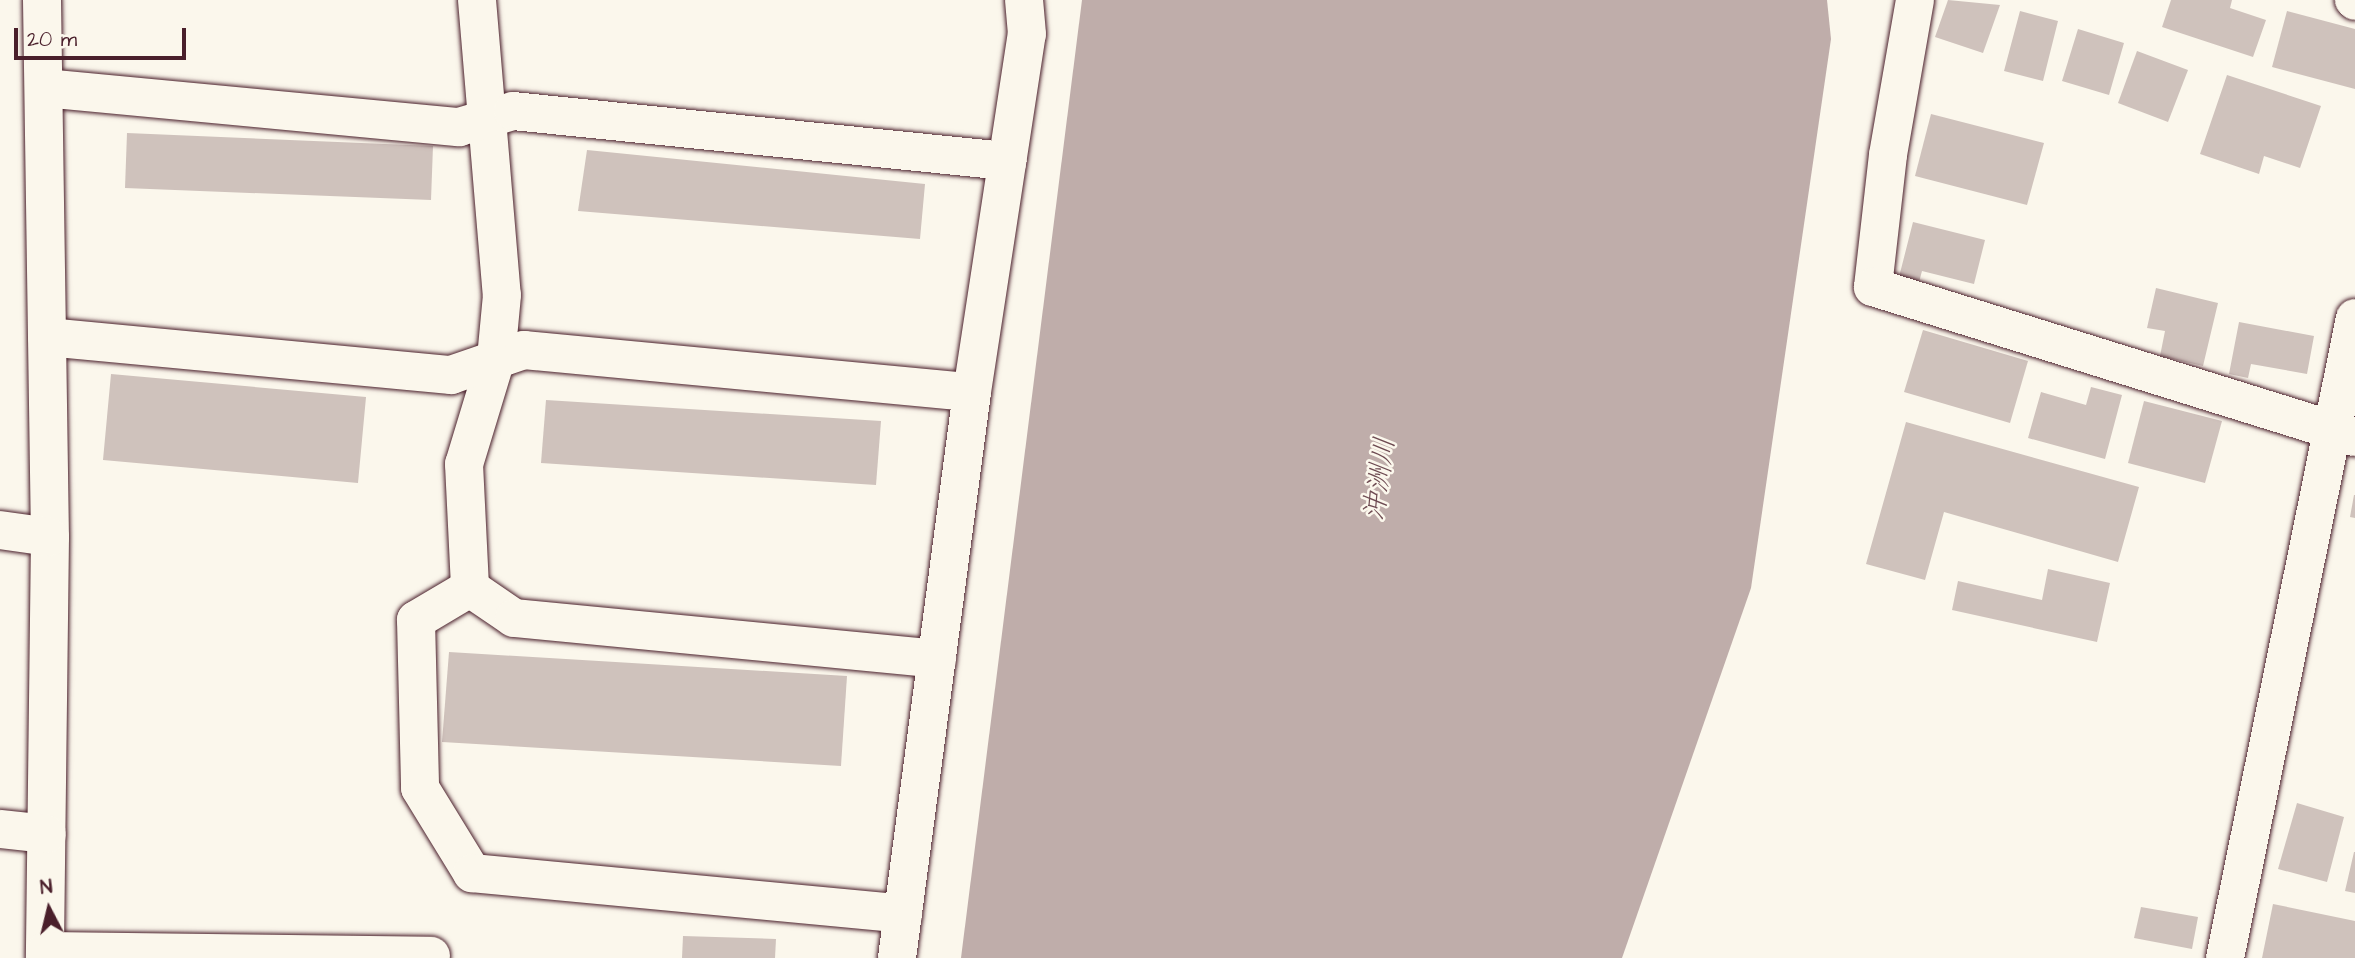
<!DOCTYPE html>
<html>
<head>
<meta charset="utf-8">
<style>
	body { margin:0 }
	#map { position:relative; width:2355px; height:958px; overflow:hidden; background:#fbf7ec; font-family:"Architects Daughter","Klee One",sans-serif }
	div>[style] { position:absolute }
	.water>* { inset:0; background:#bfadaa }
	.building>* { inset:0; background:#cfc2bc }
	.roads { filter:drop-shadow(0 0 2px #4a1f2b) drop-shadow(0 0 2px #4a1f2b) }
	.minor>* { height:38px; margin:-19px; padding:0 19px; transform-origin:19px; border-radius:19px; background:#fbf7ec }
	span { translate:-50% -50%; white-space:nowrap; text-align:center; line-height:1.15; -webkit-text-stroke:5px #fbf7ec; paint-order:stroke }
	.water-label { font-size:28px; color:#6d4a51; font-style:italic }
	.north { position:absolute; left:14px; top:874px; width:70px; height:70px; -webkit-text-stroke:5px #fbf7ec; paint-order:stroke; rotate:353deg; font-size:19px; font-weight:700; line-height:28px; text-align:center; color:#4a1f2b }
	.north::after { content:''; display:block; margin:auto; width:24px; height:32px; background:#4a1f2b; clip-path:polygon(50% 0,100% 100%,50% 72%,0 100%) }
	.scale { position:absolute; left:14px; top:28px; width:172px; height:32px; box-sizing:border-box; border:4px solid #4a1f2b; border-top:0; padding-left:9px; font-size:21px; line-height:24px; white-space:nowrap; color:#4a1f2b; -webkit-text-stroke:5px #fbf7ec; paint-order:stroke }
</style>
</head>
<body>
<div id="map">
	<div class="water">
		<i style="clip-path:polygon(1082px 0,1827px 0,1831px 39px,1751px 588px,1622px 958px,961px 958px)"></i>
	</div>
	<div class="building">
		<i style="clip-path:polygon(1948px 0,2000px 5px,1983px 53px,1935px 37px)"></i>
		<i style="clip-path:polygon(2171px 0,2232px 0,2230px 8px,2266px 20px,2253px 57px,2162px 27px)"></i>
		<i style="clip-path:polygon(2020px 11px,2058px 21px,2043px 81px,2004px 71px)"></i>
		<i style="clip-path:polygon(2287px 11px,2355px 29px,2355px 89px,2272px 67px)"></i>
		<i style="clip-path:polygon(2078px 29px,2124px 43px,2109px 95px,2062px 81px)"></i>
		<i style="clip-path:polygon(2137px 51px,2188px 70px,2168px 122px,2118px 103px)"></i>
		<i style="clip-path:polygon(2227px 75px,2321px 106px,2300px 168px,2264px 156px,2259px 174px,2200px 154px)"></i>
		<i style="clip-path:polygon(1931px 114px,2044px 143px,2027px 205px,1915px 176px)"></i>
		<i style="clip-path:polygon(127px 133px,433px 146px,431px 200px,125px 188px)"></i>
		<i style="clip-path:polygon(587px 150px,925px 184px,920px 239px,578px 211px)"></i>
		<i style="clip-path:polygon(1913px 222px,1985px 240px,1974px 284px,1922px 271px,1918px 286px,1898px 281px)"></i>
		<i style="clip-path:polygon(2156px 288px,2218px 303px,2203px 366px,2160px 356px,2165px 331px,2147px 328px)"></i>
		<i style="clip-path:polygon(2239px 322px,2314px 336px,2307px 374px,2251px 364px,2248px 378px,2229px 374px)"></i>
		<i style="clip-path:polygon(1923px 330px,2028px 361px,2010px 423px,1904px 392px)"></i>
		<i style="clip-path:polygon(111px 374px,366px 397px,358px 483px,103px 460px)"></i>
		<i style="clip-path:polygon(2091px 387px,2122px 395px,2105px 459px,2028px 438px,2041px 392px,2086px 405px)"></i>
		<i style="clip-path:polygon(546px 400px,881px 421px,876px 485px,541px 463px)"></i>
		<i style="clip-path:polygon(2144px 401px,2222px 421px,2205px 483px,2128px 463px)"></i>
		<i style="clip-path:polygon(1906px 422px,2139px 487px,2118px 562px,1944px 512px,1925px 580px,1866px 564px)"></i>
		<i style="clip-path:polygon(2354px 495px,2355px 495px,2355px 518px,2350px 517px)"></i>
		<i style="clip-path:polygon(2048px 569px,2110px 583px,2097px 642px,1952px 610px,1958px 581px,2042px 600px)"></i>
		<i style="clip-path:polygon(449px 652px,847px 676px,841px 766px,442px 742px)"></i>
		<i style="clip-path:polygon(2297px 803px,2344px 817px,2327px 882px,2278px 869px)"></i>
		<i style="clip-path:polygon(2354px 852px,2355px 852px,2355px 893px,2345px 891px)"></i>
		<i style="clip-path:polygon(2273px 904px,2355px 921px,2355px 958px,2262px 958px)"></i>
		<i style="clip-path:polygon(2141px 907px,2198px 917px,2192px 949px,2134px 938px)"></i>
		<i style="clip-path:polygon(683px 936px,776px 939px,775px 958px,682px 958px)"></i>
	</div>
	<div class="roads">
		<div class="minor">
			<i style="left:42px;top:0;width:537px;rotate:89.15deg"></i>
			<i style="left:50px;top:537px;width:421px;rotate:90.7deg"></i>
			<i style="left:477px;top:0;width:296px;rotate:85.2deg"></i>
			<i style="left:502px;top:295px;width:64px;rotate:95.4deg"></i>
			<i style="left:496px;top:359px;width:110px;rotate:106.9deg"></i>
			<i style="left:464px;top:464px;width:124px;rotate:87.2deg"></i>
			<i style="left:470px;top:588px;width:53px;rotate:34.3deg"></i>
			<i style="left:514px;top:618px;width:425px;rotate:5.5deg"></i>
			<i style="left:1915px;top:0;width:157px;rotate:99.9deg"></i>
			<i style="left:1888px;top:155px;width:133px;rotate:96.5deg"></i>
			<i style="left:1873px;top:287px;width:505px;rotate:17.29deg"></i>
			<i style="left:2354px;top:0;width:1px;rotate:45deg"></i>
			<i style="left:44px;top:88px;width:417px;rotate:5.4deg"></i>
			<i style="left:459px;top:127px;width:56px;rotate:-16.5deg"></i>
			<i style="left:513px;top:111px;width:497px;rotate:5.8deg"></i>
			<i style="left:47px;top:337px;width:406px;rotate:5.4deg"></i>
			<i style="left:451px;top:375px;width:77px;rotate:-18.9deg"></i>
			<i style="left:524px;top:350px;width:450px;rotate:5.4deg"></i>
			<i style="left:0;top:530px;width:50px;rotate:8deg"></i>
			<i style="left:470px;top:588px;width:63px;rotate:149.3deg"></i>
			<i style="left:416px;top:620px;width:168px;rotate:88.6deg"></i>
			<i style="left:420px;top:788px;width:100px;rotate:58.5deg"></i>
			<i style="left:472px;top:873px;width:433px;rotate:5.4deg"></i>
			<i style="left:0;top:829px;width:47px;rotate:6.1deg"></i>
			<i style="left:46px;top:951px;width:385px;rotate:0.7deg"></i>
			<i style="left:897px;top:958px;width:571px;rotate:-82.45deg"></i>
			<i style="left:972px;top:392px;width:362px;rotate:-81.3deg"></i>
			<i style="left:1027px;top:34px;width:34px;rotate:-95deg"></i>
			<i style="left:2225px;top:958px;width:653px;rotate:-78.52deg"></i>
		</div>
	</div>
	<div class="water-label">
		<span style="left:1380px;top:479px;rotate:-82deg">沖洲川</span>
	</div>
	<div class="north">N</div>
	<div class="scale">20 m</div>
</div>
</body>
</html>
